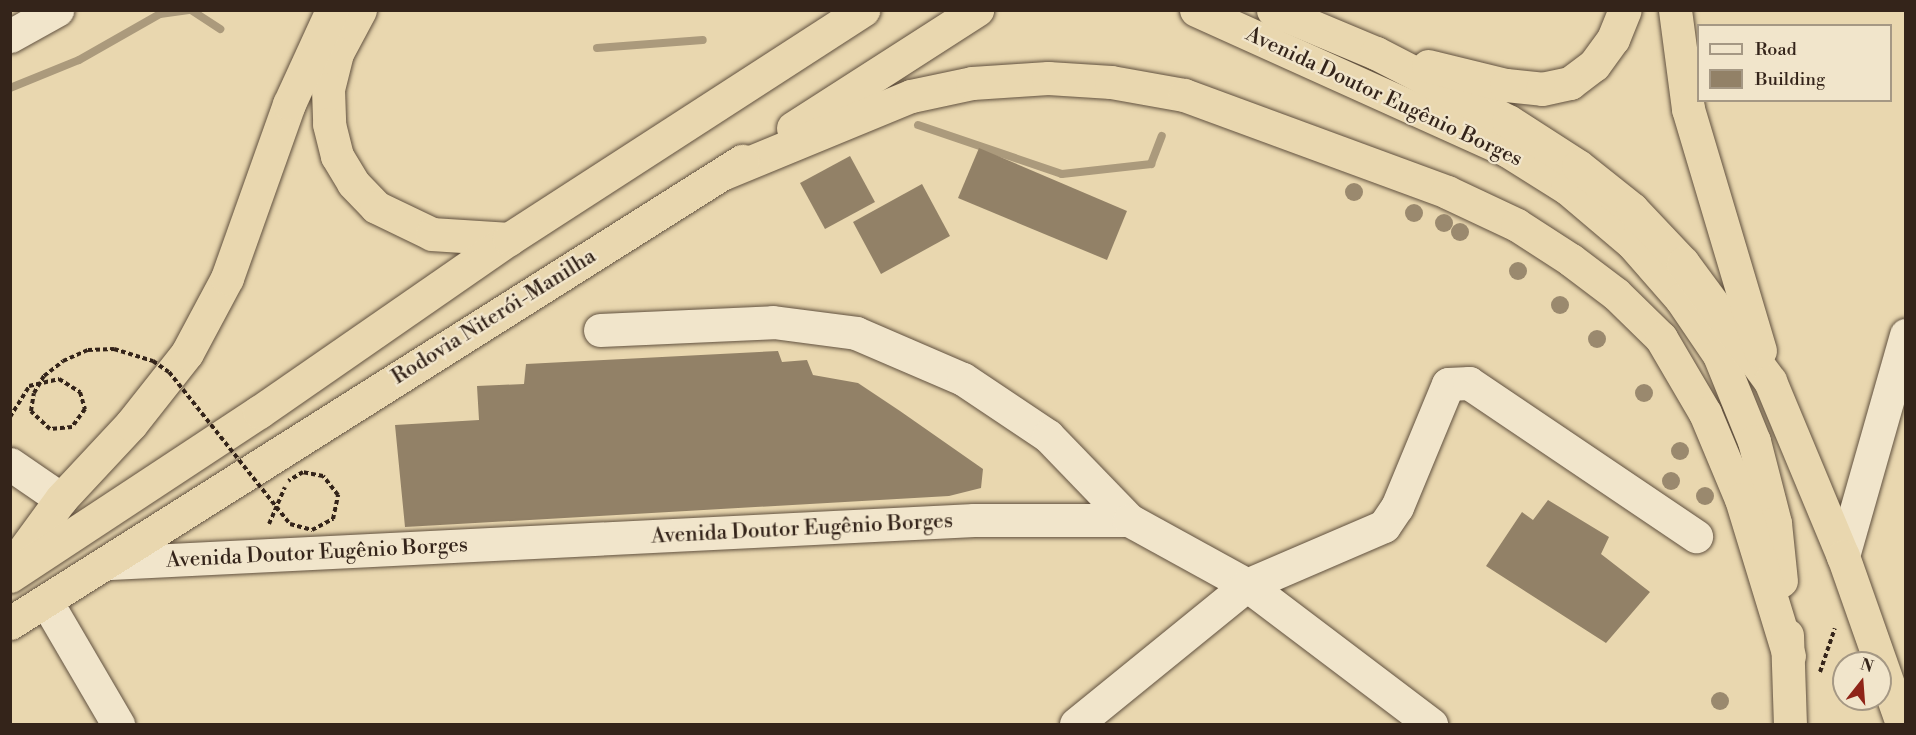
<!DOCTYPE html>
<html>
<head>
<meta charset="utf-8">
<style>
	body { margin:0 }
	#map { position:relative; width:1916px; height:735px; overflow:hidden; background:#e9d7af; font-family:"Libre Bodoni",serif }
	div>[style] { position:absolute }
	.stream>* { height:8px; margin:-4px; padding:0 4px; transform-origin:4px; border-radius:4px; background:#ab9a7c }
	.building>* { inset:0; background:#928167 }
	.path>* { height:4px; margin-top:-2px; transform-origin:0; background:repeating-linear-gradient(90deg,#34241a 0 4.5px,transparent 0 7.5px) }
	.roads { filter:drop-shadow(0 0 2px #61513f) drop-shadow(0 0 2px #61513f) }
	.minor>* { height:33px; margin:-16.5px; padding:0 16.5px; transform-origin:16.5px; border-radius:16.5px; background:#f1e5cb }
	.highway>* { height:33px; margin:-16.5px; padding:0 16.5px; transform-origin:16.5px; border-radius:16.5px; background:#e9d7af }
	.path-bridge>* { height:4px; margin-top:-2px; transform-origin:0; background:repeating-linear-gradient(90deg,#34241a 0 4.5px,transparent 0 7.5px) }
	.trees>* { width:18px; height:18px; margin:-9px; border-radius:50%; background:#9a896e }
	span { translate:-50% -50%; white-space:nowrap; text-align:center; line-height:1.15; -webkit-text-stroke:4.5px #f1e5cb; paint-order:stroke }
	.street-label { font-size:21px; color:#34241a }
	.frame { position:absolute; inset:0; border:12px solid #34241a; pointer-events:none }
	.legend { position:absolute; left:1697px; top:24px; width:195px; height:78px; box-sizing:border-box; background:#f1e5cb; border:2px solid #a59884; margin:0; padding:8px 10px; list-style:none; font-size:18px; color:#34241a }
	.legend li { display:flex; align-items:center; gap:12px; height:30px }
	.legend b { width:30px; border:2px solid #a59884 }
	.north { position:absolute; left:1832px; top:651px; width:60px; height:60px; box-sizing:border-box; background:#f1e5cb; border:2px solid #a59884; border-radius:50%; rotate:17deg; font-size:16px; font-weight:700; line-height:24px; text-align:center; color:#34241a }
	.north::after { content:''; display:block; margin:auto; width:21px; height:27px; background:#8f2418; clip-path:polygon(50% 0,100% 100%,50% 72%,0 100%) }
</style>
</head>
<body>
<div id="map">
	<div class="stream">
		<i style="left:191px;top:10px;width:35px;rotate:33deg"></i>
		<i style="left:597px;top:48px;width:106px;rotate:-4.3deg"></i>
		<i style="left:10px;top:88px;width:74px;rotate:-22.1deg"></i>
		<i style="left:79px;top:60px;width:93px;rotate:-29.6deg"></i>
		<i style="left:160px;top:14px;width:29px;rotate:-8deg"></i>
		<i style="left:918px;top:125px;width:152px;rotate:18.8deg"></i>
		<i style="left:1062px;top:174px;width:90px;rotate:-6.4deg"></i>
		<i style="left:1151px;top:164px;width:30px;rotate:-69deg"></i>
	</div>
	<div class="building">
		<i style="clip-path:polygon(979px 148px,1127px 211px,1107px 260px,958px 198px)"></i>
		<i style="clip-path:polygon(850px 156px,875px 202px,825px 229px,800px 183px)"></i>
		<i style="clip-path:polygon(922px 184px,950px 236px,881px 274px,853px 222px)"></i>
		<i style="clip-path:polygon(778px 351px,782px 362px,807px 360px,813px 375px,858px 383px,900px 411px,983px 469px,981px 488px,949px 496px,405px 527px,395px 425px,479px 420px,477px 386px,524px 384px,526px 364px)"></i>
		<i style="clip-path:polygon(1548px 500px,1609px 537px,1601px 554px,1650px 592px,1606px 643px,1486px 566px,1522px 512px,1533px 520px)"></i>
	</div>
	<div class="path">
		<i style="left:10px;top:417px;width:36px;rotate:-58deg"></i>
		<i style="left:29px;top:386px;width:31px;rotate:-13deg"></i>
		<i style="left:59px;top:379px;width:25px;rotate:32deg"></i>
		<i style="left:269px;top:524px;width:40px;rotate:-66.6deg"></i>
		<i style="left:1820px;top:672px;width:46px;rotate:-71.2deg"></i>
	</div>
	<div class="roads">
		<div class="minor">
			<i style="left:10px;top:36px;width:54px;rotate:-29deg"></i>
			<i style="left:600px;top:330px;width:173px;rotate:-2.6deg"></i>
			<i style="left:773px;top:322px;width:84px;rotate:7.5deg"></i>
			<i style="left:856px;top:333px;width:116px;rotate:23.3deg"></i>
			<i style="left:963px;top:379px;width:102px;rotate:33.8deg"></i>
			<i style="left:1048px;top:436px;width:117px;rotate:46deg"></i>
			<i style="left:10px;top:464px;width:62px;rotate:34.5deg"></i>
			<i style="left:1843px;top:556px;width:230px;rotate:-74.1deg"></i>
			<i style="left:110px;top:563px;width:865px;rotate:-2.85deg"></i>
			<i style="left:974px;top:520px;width:155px"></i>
			<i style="left:1129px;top:520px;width:135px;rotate:28.8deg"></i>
			<i style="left:1247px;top:585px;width:231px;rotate:37.1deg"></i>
			<i style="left:46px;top:601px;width:143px;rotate:59.7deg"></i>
			<i style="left:1076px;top:724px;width:220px;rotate:-39.1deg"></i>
			<i style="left:1247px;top:585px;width:149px;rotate:-23.3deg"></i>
			<i style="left:1384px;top:526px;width:23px;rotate:-56deg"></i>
			<i style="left:1397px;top:507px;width:133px;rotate:-67.5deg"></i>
			<i style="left:1448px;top:384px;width:21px;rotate:-3deg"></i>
			<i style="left:1469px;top:383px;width:274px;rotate:34deg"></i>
		</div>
		<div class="highway">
			<i style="left:360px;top:10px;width:49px;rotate:118.1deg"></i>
			<i style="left:337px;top:53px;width:37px;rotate:104deg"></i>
			<i style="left:328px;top:89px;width:35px;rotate:88deg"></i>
			<i style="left:329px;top:124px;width:33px;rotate:76deg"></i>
			<i style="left:337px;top:156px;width:31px;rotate:59deg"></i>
			<i style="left:353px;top:183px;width:33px;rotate:46deg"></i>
			<i style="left:376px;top:207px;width:62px;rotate:25.7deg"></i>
			<i style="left:432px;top:234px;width:77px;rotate:3.7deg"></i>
			<i style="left:1196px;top:10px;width:342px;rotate:24.3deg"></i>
			<i style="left:1508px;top:151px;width:70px;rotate:32.1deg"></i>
			<i style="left:1567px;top:188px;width:85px;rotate:40.2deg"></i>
			<i style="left:1632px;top:243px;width:74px;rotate:48.8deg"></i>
			<i style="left:1681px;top:299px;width:68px;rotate:55.8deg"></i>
			<i style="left:1719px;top:355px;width:93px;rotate:67.9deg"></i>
			<i style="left:1754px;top:441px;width:85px;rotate:75.6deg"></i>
			<i style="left:1775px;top:523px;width:58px;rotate:84.1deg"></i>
			<i style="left:1273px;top:10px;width:112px;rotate:22.7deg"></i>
			<i style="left:1376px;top:53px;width:148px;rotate:27.3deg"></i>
			<i style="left:1508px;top:121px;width:83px;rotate:32.7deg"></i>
			<i style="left:1578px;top:166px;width:69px;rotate:38.5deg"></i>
			<i style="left:1632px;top:209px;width:74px;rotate:46.6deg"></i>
			<i style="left:1683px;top:263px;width:147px;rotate:53.6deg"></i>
			<i style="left:1770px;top:381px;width:190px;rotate:67.4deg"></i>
			<i style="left:1843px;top:556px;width:178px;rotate:70.6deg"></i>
			<i style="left:1675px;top:10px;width:100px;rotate:82.5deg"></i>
			<i style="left:1688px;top:109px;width:252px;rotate:73.4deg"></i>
			<i style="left:1428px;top:66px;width:80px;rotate:13.7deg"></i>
			<i style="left:1506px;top:85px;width:36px;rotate:6deg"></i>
			<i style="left:1542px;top:89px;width:29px;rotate:-12deg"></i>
			<i style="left:1570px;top:83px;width:30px;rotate:-37deg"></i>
			<i style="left:1594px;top:65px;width:32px;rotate:-54deg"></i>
			<i style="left:1613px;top:39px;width:31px;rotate:-68deg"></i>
			<i style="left:793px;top:128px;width:219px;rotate:-32.7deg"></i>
			<i style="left:724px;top:173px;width:202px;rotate:-22.4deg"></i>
			<i style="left:911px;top:96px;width:62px;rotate:-12deg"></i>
			<i style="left:972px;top:83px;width:76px;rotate:-3.8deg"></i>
			<i style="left:1048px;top:78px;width:63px;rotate:3.6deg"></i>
			<i style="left:1111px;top:82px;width:74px;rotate:10.1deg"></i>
			<i style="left:1184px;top:95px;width:280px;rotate:20.2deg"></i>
			<i style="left:1447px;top:192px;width:77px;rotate:25.2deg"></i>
			<i style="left:1517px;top:225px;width:64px;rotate:32.9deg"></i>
			<i style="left:1571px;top:260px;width:56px;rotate:37.1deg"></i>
			<i style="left:1616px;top:294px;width:63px;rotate:44.4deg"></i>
			<i style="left:1661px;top:338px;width:87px;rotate:59.6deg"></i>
			<i style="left:1705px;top:413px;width:93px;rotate:67.3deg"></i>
			<i style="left:1741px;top:499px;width:164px;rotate:73deg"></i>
			<i style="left:12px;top:566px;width:83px;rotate:-53.8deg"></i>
			<i style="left:61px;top:499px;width:103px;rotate:-47deg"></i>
			<i style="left:131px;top:424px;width:90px;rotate:-51.7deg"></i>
			<i style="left:187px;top:353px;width:85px;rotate:-61.9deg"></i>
			<i style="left:227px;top:278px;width:185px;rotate:-70.4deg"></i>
			<i style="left:289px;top:104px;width:103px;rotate:-65.4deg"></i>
			<i style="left:10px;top:576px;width:298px;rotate:-33.4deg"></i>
			<i style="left:259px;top:412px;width:304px;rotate:-34.7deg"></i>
			<i style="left:509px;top:239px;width:422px;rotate:-32.9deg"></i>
			<i style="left:10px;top:623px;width:866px;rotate:-32.26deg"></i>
			<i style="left:1787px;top:635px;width:89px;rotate:88.1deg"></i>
		</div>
	</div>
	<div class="path-bridge">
		<i style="left:80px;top:392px;width:18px;rotate:74deg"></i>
		<i style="left:85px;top:409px;width:22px;rotate:126deg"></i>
		<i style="left:72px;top:427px;width:22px;rotate:175deg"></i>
		<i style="left:50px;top:429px;width:26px;rotate:-137deg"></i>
		<i style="left:31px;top:411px;width:18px;rotate:-81deg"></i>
		<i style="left:34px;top:393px;width:20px;rotate:-60deg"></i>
		<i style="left:44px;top:376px;width:24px;rotate:-38deg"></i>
		<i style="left:63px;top:361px;width:27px;rotate:-24deg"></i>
		<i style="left:88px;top:350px;width:26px;rotate:-2deg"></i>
		<i style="left:114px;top:349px;width:41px;rotate:17.1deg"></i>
		<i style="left:153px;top:361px;width:19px;rotate:35deg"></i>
		<i style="left:169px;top:372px;width:194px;rotate:51.5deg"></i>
		<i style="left:290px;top:524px;width:23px;rotate:15deg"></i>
		<i style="left:312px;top:530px;width:24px;rotate:-28deg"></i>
		<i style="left:333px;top:519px;width:25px;rotate:-78deg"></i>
		<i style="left:338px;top:495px;width:24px;rotate:-128deg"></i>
		<i style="left:323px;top:476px;width:20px;rotate:-169deg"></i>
		<i style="left:303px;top:472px;width:17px;rotate:149deg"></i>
	</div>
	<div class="trees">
		<i style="left:1354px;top:192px"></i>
		<i style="left:1414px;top:213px"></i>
		<i style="left:1444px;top:223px"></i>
		<i style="left:1460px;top:232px"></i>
		<i style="left:1518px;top:271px"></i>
		<i style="left:1560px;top:305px"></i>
		<i style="left:1597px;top:339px"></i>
		<i style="left:1644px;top:393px"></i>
		<i style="left:1680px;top:451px"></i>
		<i style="left:1671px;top:481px"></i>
		<i style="left:1705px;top:496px"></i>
		<i style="left:1720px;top:701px"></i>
	</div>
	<div class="street-label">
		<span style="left:1384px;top:97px;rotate:25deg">Avenida Doutor Eugênio Borges</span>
		<span style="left:494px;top:317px;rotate:-32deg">Rodovia Niterói-Manilha</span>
		<span style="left:802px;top:529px;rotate:-3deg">Avenida Doutor Eugênio Borges</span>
		<span style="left:317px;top:553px;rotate:-3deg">Avenida Doutor Eugênio Borges</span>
	</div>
	<div class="frame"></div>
	<ul class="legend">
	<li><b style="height:8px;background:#f1e5cb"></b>Road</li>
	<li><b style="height:16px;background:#928167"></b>Building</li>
	</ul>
	<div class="north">N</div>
</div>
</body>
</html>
